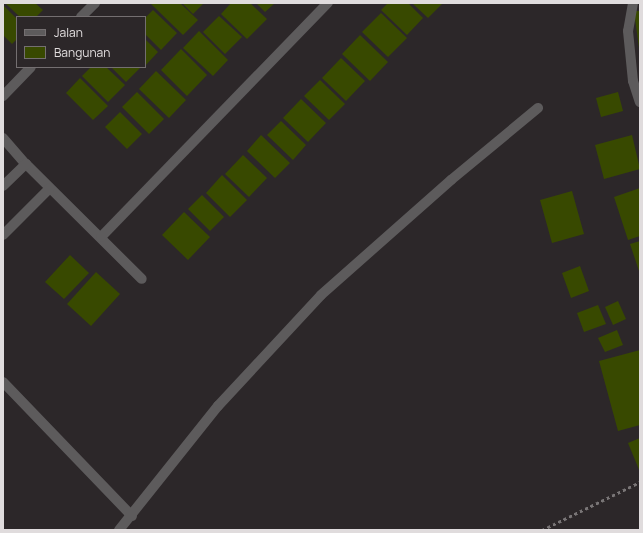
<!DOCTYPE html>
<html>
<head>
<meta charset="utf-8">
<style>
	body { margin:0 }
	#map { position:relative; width:643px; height:533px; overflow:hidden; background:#2c2729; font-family:Manrope,sans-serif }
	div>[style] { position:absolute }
	.building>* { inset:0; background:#384900 }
	.path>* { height:2.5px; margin-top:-1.25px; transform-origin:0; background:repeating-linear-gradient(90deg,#797576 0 3px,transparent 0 6px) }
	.minor>* { height:10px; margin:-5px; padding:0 5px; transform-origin:5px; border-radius:5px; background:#5d5b5c }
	span { translate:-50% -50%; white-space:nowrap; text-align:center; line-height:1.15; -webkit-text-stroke:3px #2c2729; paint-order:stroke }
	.frame { position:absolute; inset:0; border:4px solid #e0dcdd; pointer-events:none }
	.legend { position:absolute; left:16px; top:16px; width:130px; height:52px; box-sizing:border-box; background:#2c2729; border:1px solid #746f71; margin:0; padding:5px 7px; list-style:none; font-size:12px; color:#e0dcdd }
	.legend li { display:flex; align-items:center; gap:8px; height:20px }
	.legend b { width:20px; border:1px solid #746f71 }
</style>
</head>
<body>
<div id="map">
	<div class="building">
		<i style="clip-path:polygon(5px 3px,35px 3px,43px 10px,36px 17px,20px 17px)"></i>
		<i style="clip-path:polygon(153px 3px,180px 3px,198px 20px,183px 35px,151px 4px)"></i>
		<i style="clip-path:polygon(182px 3px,204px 3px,193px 14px)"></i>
		<i style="clip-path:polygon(231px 3px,250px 3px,267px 19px,247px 39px,221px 14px)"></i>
		<i style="clip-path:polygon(256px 3px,275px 3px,265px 12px)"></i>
		<i style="clip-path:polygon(388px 3px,408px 3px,423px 18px,407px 35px,381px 10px)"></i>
		<i style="clip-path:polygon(412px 3px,443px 3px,428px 18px)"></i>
		<i style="clip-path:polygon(3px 5px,17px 19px,17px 39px,12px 44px,3px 35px)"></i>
		<i style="clip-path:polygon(153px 10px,177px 33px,161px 50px,145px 34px,145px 18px)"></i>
		<i style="clip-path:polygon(634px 11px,640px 11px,640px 48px,639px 48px)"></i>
		<i style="clip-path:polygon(381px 13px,407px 38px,388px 57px,362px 32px)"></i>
		<i style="clip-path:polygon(219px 16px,242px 37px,225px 54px,203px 32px)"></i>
		<i style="clip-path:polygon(199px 31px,228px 60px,213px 76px,183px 48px)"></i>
		<i style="clip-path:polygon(360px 35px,388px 62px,370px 81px,342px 54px)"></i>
		<i style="clip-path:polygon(145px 39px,158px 52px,145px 66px)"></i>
		<i style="clip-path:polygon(181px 49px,207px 75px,187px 96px,161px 70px)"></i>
		<i style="clip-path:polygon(341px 58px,365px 81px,346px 101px,322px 78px)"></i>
		<i style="clip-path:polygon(91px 67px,106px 67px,125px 85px,108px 102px,82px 76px)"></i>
		<i style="clip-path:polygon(111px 67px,141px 67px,126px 82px)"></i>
		<i style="clip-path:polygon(156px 71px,186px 100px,169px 118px,139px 89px)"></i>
		<i style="clip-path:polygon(80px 78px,108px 106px,93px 120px,66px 93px)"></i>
		<i style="clip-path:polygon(320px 80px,345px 104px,329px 120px,304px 96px)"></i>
		<i style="clip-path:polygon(137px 92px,164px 119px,149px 134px,122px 107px)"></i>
		<i style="clip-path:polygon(618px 92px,623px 111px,601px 117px,596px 98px)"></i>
		<i style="clip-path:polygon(301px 99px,326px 123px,308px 142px,283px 118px)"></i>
		<i style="clip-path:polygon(120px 112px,142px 134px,127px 149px,105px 127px)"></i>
		<i style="clip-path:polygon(281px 121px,306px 145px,293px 160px,267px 135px)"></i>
		<i style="clip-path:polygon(261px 135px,290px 163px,275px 178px,247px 151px)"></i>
		<i style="clip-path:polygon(632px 135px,640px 169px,604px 179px,595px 145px)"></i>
		<i style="clip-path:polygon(243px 155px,267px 178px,249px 197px,225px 174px)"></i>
		<i style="clip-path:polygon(222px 175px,247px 200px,230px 217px,206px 193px)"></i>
		<i style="clip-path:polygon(640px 188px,640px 236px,628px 240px,614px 197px)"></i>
		<i style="clip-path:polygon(572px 191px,584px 234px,552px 243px,540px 200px)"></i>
		<i style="clip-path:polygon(202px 195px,224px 217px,210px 231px,188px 209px)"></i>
		<i style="clip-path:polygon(184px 212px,210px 237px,188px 260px,162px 235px)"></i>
		<i style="clip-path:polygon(640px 241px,640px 274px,630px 244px)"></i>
		<i style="clip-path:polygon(70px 255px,89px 273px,64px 299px,45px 282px)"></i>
		<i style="clip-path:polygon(580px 266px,589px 291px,571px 298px,562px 273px)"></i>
		<i style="clip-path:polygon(96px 272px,120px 294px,91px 326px,67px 304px)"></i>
		<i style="clip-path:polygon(618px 301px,626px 319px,613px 325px,605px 307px)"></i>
		<i style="clip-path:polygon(598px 305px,606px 324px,584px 332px,577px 313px)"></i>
		<i style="clip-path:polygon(617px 330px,623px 345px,605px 352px,598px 338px)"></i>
		<i style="clip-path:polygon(640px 350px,640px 425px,618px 431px,599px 361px)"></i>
		<i style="clip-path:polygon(640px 438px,640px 472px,628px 443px)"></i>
	</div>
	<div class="path">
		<i style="left:542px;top:530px;width:109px;rotate:-26.1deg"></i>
	</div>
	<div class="minor">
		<i style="left:633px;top:3px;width:28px;rotate:100deg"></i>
		<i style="left:628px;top:31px;width:50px;rotate:84.3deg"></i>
		<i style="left:633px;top:81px;width:22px;rotate:72deg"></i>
		<i style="left:81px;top:17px;width:20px;rotate:-45deg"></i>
		<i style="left:3px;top:96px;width:40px;rotate:-46deg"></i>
		<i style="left:3px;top:138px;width:35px;rotate:49deg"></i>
		<i style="left:26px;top:164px;width:163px;rotate:44.8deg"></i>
		<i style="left:3px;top:186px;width:32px;rotate:-44deg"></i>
		<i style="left:3px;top:235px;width:66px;rotate:-45deg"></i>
		<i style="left:101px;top:237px;width:326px;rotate:-45.9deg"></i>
		<i style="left:3px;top:382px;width:186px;rotate:46.1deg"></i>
		<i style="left:119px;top:530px;width:159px;rotate:-51.4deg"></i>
		<i style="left:218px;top:406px;width:151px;rotate:-47.1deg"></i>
		<i style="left:321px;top:295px;width:174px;rotate:-41.5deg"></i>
		<i style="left:451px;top:180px;width:113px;rotate:-39.6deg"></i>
	</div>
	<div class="frame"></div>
	<ul class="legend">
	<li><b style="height:5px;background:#5d5b5c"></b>Jalan</li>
	<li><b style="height:11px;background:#384900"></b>Bangunan</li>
	</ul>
</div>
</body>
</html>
